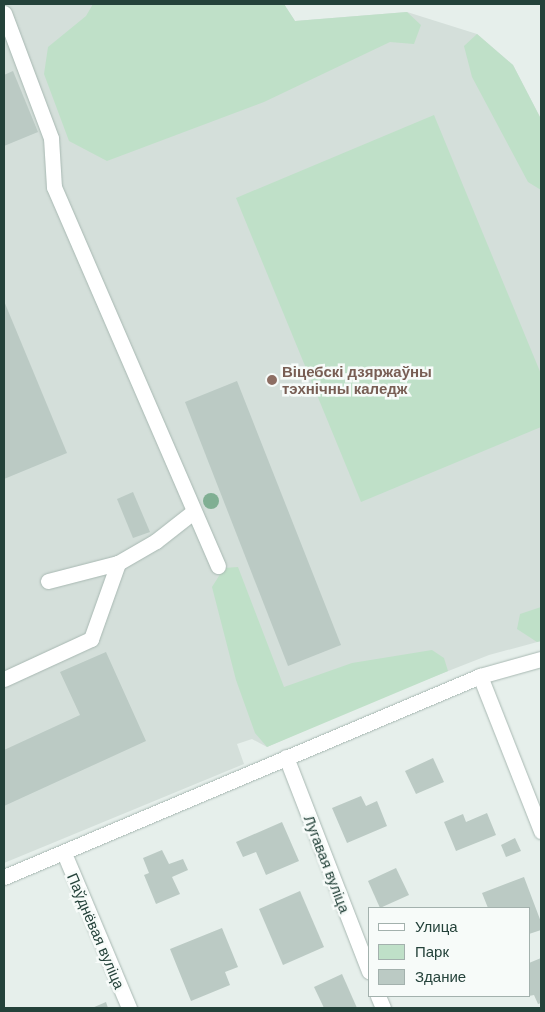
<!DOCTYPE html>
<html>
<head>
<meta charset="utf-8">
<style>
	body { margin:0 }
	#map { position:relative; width:545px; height:1012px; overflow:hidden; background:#e6efeb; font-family:Helvetica,sans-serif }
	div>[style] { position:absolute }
	.built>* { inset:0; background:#d4dfda }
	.green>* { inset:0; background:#bfe0c8 }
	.building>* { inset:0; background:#bbcac4 }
	.roads { filter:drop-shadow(0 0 1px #a8b8b2) drop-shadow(0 0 1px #a8b8b2) }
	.minor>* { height:15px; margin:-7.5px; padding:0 7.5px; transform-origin:7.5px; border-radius:7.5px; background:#fff }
	.trees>* { width:16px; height:16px; margin:-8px; border-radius:50%; background:#80af93 }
	.dots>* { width:14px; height:14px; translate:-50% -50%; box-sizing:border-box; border:2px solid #f7fbf9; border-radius:50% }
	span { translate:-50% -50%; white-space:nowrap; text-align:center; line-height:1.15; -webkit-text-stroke:5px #f7fbf9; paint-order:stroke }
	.education-label { font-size:15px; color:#785e54; font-weight:700 }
	.left { translate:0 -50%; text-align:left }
	.street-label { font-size:15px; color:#24423a }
	.frame { position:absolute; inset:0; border:5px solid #24423a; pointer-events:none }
	.legend { position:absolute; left:368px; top:907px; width:162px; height:90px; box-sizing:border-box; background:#f7fbf9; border:1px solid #a3b1ad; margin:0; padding:6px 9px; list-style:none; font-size:15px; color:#24423a }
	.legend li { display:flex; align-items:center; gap:10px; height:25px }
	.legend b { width:25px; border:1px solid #a3b1ad }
</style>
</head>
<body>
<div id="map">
	<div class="built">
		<i style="clip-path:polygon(4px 4px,284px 4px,295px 21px,407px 12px,477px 34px,513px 65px,541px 119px,541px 641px,489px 655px,377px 699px,267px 747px,252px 739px,237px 744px,244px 764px,4px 863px)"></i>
	</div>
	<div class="green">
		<i style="clip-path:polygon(93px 4px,284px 4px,295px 21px,407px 12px,421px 25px,414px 44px,390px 42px,264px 102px,107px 161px,69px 141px,44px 74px,48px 47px,86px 16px)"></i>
		<i style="clip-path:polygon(477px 34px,513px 65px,541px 119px,541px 190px,528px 182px,472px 77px,464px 46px)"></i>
		<i style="clip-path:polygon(434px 115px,541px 374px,541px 427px,361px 502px,236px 198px)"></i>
		<i style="clip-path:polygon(238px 567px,284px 687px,352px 663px,432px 650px,444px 658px,448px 671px,267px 747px,255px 733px,236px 680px,212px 587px,224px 568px)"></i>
		<i style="clip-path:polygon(541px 607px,541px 641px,537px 642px,517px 629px,520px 614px)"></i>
	</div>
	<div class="building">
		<i style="clip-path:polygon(13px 71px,38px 132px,4px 146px,4px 75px)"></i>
		<i style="clip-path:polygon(4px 301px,67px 453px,4px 479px)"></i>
		<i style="clip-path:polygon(237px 381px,341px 645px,288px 666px,185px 402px)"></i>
		<i style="clip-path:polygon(133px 492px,150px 532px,133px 538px,117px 499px)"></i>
		<i style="clip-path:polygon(106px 652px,146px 741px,4px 806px,4px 750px,80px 715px,60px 672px)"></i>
		<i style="clip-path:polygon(433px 758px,444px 782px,416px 794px,405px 771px)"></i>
		<i style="clip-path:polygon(361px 796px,366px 806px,377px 801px,387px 826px,347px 843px,332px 808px)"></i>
		<i style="clip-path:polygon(487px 813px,496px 835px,456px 851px,444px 822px,463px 814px,466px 822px)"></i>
		<i style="clip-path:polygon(282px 822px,299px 861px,266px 875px,256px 852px,243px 857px,236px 842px)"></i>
		<i style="clip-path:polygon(515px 838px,521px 851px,506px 857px,501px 845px)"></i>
		<i style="clip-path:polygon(162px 850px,169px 864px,183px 859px,188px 870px,172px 877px,180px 894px,156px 904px,144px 875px,149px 873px,143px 858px)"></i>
		<i style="clip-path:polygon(396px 868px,409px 895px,380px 908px,368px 881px)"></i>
		<i style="clip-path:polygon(524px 877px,541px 922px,541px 930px,529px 934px,529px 908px,488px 908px,482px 893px)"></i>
		<i style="clip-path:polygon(300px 891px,324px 947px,283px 965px,259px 909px)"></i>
		<i style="clip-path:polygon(222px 928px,238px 967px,225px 972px,230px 985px,191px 1001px,170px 949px)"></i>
		<i style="clip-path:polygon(541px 958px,541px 1003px,538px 1004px,534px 995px,529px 996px,529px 963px)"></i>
		<i style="clip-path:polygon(342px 974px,357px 1008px,324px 1008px,314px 987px)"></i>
		<i style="clip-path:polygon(106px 1002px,108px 1008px,92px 1008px)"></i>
	</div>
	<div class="roads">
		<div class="minor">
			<i style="left:4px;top:13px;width:134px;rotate:69.4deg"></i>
			<i style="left:51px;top:138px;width:49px;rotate:86.5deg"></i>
			<i style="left:54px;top:187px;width:413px;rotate:66.6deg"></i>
			<i style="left:48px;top:581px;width:72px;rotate:-14.4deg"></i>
			<i style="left:480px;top:676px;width:167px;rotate:68.5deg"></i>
			<i style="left:4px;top:679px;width:96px;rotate:-24.7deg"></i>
			<i style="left:91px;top:639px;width:81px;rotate:-70.4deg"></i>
			<i style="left:118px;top:563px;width:44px;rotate:-30.1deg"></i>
			<i style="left:156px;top:541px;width:47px;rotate:-38.1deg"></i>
			<i style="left:286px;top:757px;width:230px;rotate:68.8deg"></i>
			<i style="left:64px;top:853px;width:168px;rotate:67.2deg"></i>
			<i style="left:4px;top:877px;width:517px;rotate:-22.89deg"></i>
			<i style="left:480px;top:676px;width:63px;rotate:-15.6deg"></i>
			<i style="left:378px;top:996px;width:13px;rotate:67deg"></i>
		</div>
	</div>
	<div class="trees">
		<i style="left:211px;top:501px"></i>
	</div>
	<div class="dots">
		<i style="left:272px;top:380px;background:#8d6e63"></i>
	</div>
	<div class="education-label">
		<span class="left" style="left:282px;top:380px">Віцебскі дзяржаўны<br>тэхнічны каледж</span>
	</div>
	<div class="street-label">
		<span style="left:327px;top:864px;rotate:69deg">Лугавая вуліца</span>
		<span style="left:96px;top:931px;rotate:67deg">Паўднёвая вуліца</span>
	</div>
	<div class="frame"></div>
	<ul class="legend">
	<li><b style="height:6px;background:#fff"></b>Улица</li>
	<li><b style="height:14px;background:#bfe0c8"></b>Парк</li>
	<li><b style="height:14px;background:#bbcac4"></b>Здание</li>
	</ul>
</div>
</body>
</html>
